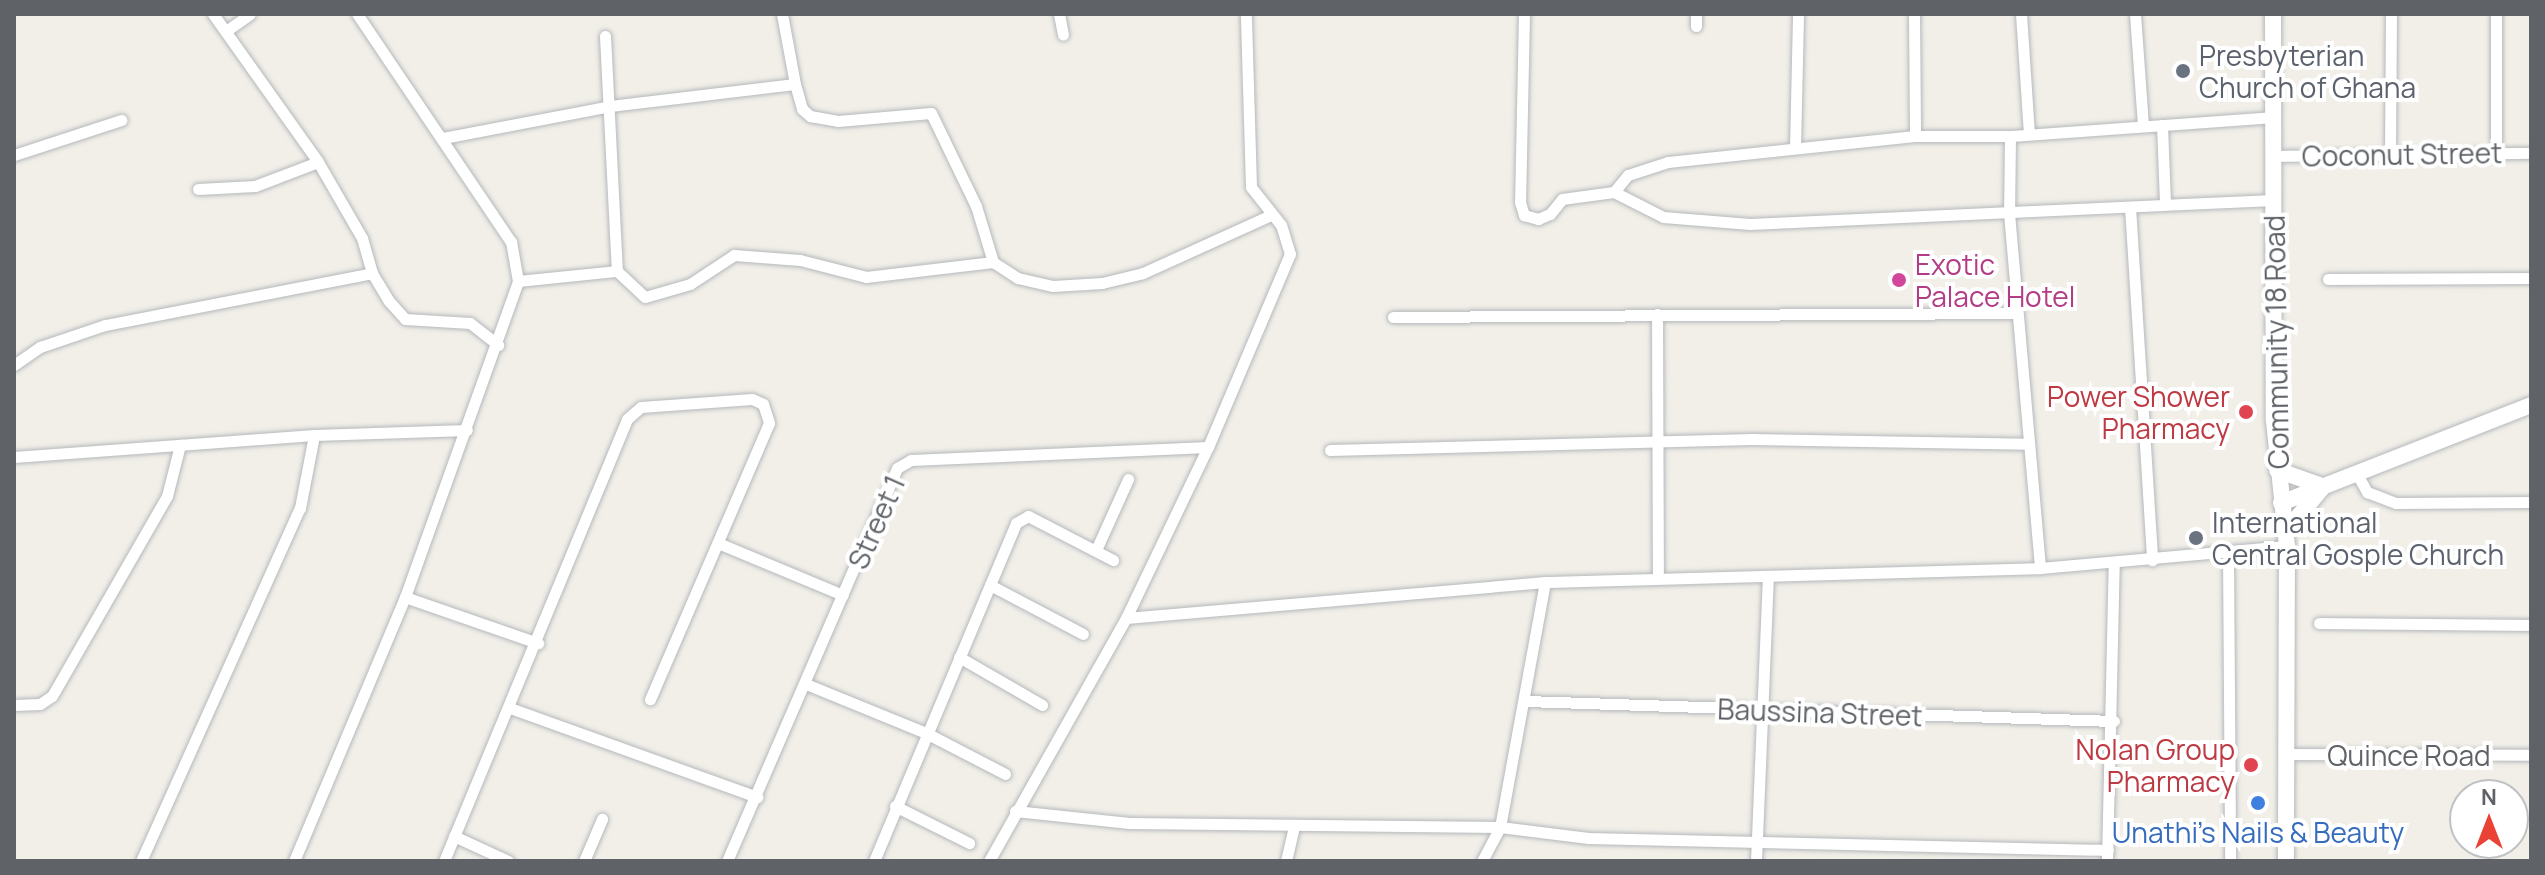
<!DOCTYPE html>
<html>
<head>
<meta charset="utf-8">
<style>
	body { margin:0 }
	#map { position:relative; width:2545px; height:875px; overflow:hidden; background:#f1efe8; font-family:Manrope,sans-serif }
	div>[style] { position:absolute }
	.roads { filter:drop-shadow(0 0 2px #b5b8bc) drop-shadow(0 0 2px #b5b8bc) }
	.street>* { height:11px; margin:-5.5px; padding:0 5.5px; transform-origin:5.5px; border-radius:5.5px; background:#fff }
	.secondary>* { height:16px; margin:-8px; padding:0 8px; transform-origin:8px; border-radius:8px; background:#fff }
	.dots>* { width:22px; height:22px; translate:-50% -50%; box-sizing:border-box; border:4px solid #fff; border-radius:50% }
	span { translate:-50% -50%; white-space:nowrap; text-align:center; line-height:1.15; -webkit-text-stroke:8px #fff; paint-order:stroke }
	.worship-label { font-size:28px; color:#5b616d }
	.left { translate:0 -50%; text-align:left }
	.street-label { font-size:28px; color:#5f6368 }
	.hotel-label { font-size:28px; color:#b23c85 }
	.health-label { font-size:28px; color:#be3a42 }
	.right { translate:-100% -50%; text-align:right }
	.shop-label { font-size:28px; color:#366cbe }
	.frame { position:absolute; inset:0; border:16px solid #5f6368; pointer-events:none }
	.north { position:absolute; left:2449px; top:779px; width:80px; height:80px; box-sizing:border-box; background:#fff; border:2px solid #bfc1c3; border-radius:50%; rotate:0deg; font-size:22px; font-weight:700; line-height:32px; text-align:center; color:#5f6368 }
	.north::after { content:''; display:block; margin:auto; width:28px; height:36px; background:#ea4335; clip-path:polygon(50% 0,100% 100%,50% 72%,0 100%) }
</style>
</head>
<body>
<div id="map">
	<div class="roads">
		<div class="street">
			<i style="left:213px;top:14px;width:181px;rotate:54.6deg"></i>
			<i style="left:318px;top:162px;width:88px;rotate:59.9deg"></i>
			<i style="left:362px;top:238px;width:36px;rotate:74deg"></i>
			<i style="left:372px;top:273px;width:31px;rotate:59deg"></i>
			<i style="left:388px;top:300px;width:25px;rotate:48deg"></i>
			<i style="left:405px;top:319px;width:65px;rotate:3.5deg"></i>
			<i style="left:470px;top:323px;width:36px;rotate:38deg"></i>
			<i style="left:782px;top:14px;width:71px;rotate:79.5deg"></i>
			<i style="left:795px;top:84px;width:26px;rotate:74deg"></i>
			<i style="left:802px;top:109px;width:11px;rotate:41deg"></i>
			<i style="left:810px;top:116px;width:28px;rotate:10deg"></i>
			<i style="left:838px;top:121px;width:93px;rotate:-4.9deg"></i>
			<i style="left:931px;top:113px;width:103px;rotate:64.2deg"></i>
			<i style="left:976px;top:206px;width:59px;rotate:73.1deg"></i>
			<i style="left:1059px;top:14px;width:21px;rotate:79deg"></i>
			<i style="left:1524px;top:14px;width:188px;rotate:91.2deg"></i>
			<i style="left:1520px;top:202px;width:14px;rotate:73deg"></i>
			<i style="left:1524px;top:215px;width:15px;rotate:16deg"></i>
			<i style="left:1538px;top:219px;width:13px;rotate:-23deg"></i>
			<i style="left:1550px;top:214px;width:19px;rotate:-51deg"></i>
			<i style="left:1562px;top:199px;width:52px;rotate:-7.7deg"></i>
			<i style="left:1614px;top:192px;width:22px;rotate:-51deg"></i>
			<i style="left:1628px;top:175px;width:42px;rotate:-18deg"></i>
			<i style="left:1668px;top:162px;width:248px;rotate:-6deg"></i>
			<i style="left:1915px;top:136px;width:95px"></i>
			<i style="left:2010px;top:136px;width:263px;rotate:-4.1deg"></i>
			<i style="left:1696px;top:14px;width:12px;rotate:90deg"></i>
			<i style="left:1914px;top:14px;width:122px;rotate:89.5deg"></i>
			<i style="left:2021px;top:14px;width:119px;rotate:86.2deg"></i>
			<i style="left:2135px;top:14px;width:111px;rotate:85.9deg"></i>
			<i style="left:226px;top:31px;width:29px;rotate:-35deg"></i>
			<i style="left:605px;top:36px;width:235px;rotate:87.1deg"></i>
			<i style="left:2162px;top:125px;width:79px;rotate:87.8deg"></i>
			<i style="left:2010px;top:136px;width:77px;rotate:90.7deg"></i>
			<i style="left:2009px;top:213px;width:356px;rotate:85deg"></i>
			<i style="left:443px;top:138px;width:170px;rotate:-10.8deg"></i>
			<i style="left:610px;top:106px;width:186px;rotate:-6.8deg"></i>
			<i style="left:1795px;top:148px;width:134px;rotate:-88.7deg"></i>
			<i style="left:2390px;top:153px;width:139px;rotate:-89.6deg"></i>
			<i style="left:2496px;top:153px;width:139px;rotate:-90deg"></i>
			<i style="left:14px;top:155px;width:113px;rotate:-18.1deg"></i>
			<i style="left:2273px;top:156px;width:258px;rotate:-0.7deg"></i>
			<i style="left:198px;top:189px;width:57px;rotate:-3deg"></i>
			<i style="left:255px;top:186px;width:67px;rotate:-20.9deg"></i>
			<i style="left:1614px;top:192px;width:55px;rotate:27deg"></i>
			<i style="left:1663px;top:217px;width:87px;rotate:4.6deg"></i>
			<i style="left:1750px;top:224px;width:524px;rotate:-2.63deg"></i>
			<i style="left:2130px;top:207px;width:354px;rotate:86.4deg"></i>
			<i style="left:2328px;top:279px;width:203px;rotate:-0.3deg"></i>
			<i style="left:518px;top:281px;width:100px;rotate:-5.8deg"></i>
			<i style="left:617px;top:271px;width:38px;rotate:43deg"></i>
			<i style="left:645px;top:297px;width:47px;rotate:-16.1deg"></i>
			<i style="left:690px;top:284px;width:53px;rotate:-33.4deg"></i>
			<i style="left:734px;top:255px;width:66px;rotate:4.3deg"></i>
			<i style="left:800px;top:260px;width:68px;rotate:14.4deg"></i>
			<i style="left:866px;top:277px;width:128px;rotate:-6.7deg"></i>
			<i style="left:993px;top:262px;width:30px;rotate:33deg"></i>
			<i style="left:1018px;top:278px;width:36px;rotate:13deg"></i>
			<i style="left:1053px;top:286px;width:49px;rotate:-3.5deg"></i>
			<i style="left:1102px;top:283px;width:42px;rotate:-13.7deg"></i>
			<i style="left:1143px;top:273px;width:141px;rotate:-24.4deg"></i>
			<i style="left:1657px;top:314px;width:264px;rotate:89.8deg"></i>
			<i style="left:1393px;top:317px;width:624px;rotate:-0.37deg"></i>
			<i style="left:14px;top:365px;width:32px;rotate:-35deg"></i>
			<i style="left:40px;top:347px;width:69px;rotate:-18.7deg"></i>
			<i style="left:105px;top:325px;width:272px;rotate:-11deg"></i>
			<i style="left:1330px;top:450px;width:422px;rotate:-1.5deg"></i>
			<i style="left:1752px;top:439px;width:276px;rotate:1deg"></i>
			<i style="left:14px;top:457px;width:301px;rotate:-4.2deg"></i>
			<i style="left:314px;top:435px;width:153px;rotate:-1.9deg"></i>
			<i style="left:2357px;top:474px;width:21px;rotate:61deg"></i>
			<i style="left:2367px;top:492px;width:31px;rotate:21deg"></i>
			<i style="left:2396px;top:503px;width:135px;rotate:-0.4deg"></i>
			<i style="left:718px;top:543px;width:135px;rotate:22.6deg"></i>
			<i style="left:1096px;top:550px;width:78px;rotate:-65.7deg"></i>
			<i style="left:2228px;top:553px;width:308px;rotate:89.6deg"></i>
			<i style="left:990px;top:585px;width:105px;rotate:27.8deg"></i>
			<i style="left:405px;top:597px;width:141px;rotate:19.1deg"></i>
			<i style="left:1126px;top:618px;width:421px;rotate:-4.9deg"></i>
			<i style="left:1545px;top:582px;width:495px;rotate:-1.6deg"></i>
			<i style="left:2040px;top:568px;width:248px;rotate:-5.1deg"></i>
			<i style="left:2319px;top:623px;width:212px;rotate:0.5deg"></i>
			<i style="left:959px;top:657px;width:96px;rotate:30deg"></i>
			<i style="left:806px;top:684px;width:130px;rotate:22.2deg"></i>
			<i style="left:926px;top:733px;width:89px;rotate:27.4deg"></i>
			<i style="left:1526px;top:701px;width:588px;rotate:1.95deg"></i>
			<i style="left:14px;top:705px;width:26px;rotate:-2deg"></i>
			<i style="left:40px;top:704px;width:14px;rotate:-34deg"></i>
			<i style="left:52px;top:696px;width:231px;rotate:-60.1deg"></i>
			<i style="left:167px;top:496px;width:53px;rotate:-75.7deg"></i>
			<i style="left:510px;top:708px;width:263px;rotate:19.8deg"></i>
			<i style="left:2286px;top:754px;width:245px;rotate:0.2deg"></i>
			<i style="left:895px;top:806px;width:83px;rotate:26.6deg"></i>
			<i style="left:1015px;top:811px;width:115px;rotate:6deg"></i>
			<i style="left:1129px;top:823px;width:371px;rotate:0.6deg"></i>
			<i style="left:1500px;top:827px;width:89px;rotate:7.1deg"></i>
			<i style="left:1588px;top:838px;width:520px;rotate:1.32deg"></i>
			<i style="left:2229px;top:832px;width:57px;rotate:1deg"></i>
			<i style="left:454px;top:836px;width:60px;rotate:24.8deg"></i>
			<i style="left:141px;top:861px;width:387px;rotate:-65.8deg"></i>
			<i style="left:300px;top:508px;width:74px;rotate:-79.1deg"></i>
			<i style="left:294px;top:861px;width:286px;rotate:-67.2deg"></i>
			<i style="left:405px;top:597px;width:336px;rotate:-70.3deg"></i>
			<i style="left:518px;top:281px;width:40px;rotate:-100deg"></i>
			<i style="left:511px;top:242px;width:275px;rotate:-124deg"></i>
			<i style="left:444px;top:861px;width:478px;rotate:-67.5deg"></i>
			<i style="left:627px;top:419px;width:18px;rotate:-41deg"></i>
			<i style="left:641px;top:407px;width:111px;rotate:-4.1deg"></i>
			<i style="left:752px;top:399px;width:12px;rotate:24deg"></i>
			<i style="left:763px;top:404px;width:20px;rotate:72deg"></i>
			<i style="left:769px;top:423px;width:301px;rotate:113.3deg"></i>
			<i style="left:584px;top:861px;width:46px;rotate:-66.8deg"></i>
			<i style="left:727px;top:861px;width:428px;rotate:-66.6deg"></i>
			<i style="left:897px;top:468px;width:16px;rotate:-30deg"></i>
			<i style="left:911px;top:460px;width:297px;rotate:-2.5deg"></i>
			<i style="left:874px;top:861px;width:367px;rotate:-67.2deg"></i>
			<i style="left:1016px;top:523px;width:14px;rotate:-30deg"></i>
			<i style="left:1028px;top:516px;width:96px;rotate:27.4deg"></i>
			<i style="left:989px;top:861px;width:279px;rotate:-60.6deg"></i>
			<i style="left:1126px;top:618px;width:190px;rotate:-64.4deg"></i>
			<i style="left:1208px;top:447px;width:210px;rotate:-67deg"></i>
			<i style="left:1290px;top:254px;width:30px;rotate:-107deg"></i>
			<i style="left:1281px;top:225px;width:48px;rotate:-128.3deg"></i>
			<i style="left:1251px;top:187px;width:173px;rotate:-91.7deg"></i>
			<i style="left:1286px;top:861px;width:35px;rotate:-77deg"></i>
			<i style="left:1482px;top:861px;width:38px;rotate:-62deg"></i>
			<i style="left:1500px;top:827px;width:249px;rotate:-79.6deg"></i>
			<i style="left:1756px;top:861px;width:285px;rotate:-87.6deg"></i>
			<i style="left:2107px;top:861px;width:298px;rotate:-88.7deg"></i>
		</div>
		<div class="secondary">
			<i style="left:2273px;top:14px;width:407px;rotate:89.9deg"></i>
			<i style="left:2274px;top:421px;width:126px;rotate:84.1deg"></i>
			<i style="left:2287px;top:546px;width:315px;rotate:90.2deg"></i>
			<i style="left:2277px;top:470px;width:48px;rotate:19.6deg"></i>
			<i style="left:2281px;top:503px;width:269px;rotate:-21.4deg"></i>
			<i style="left:2286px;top:531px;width:57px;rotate:-49.9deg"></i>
		</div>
	</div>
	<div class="dots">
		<i style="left:2183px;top:71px;background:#6b7280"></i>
		<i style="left:1899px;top:280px;background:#d1479c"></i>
		<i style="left:2246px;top:412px;background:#e0444e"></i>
		<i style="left:2196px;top:538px;background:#6b7280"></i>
		<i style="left:2251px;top:765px;background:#e0444e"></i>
		<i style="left:2258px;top:803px;background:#3f7fe0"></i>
	</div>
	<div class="worship-label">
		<span class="left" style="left:2199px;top:71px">Presbyterian<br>Church of Ghana</span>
		<span class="left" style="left:2212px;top:538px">International<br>Central Gosple Church</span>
	</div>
	<div class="street-label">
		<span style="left:2402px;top:154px;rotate:-1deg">Coconut Street</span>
		<span style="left:2276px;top:342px;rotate:-91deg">Community 18 Road</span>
		<span style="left:876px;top:522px;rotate:-66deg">Street 1</span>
		<span style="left:1820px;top:712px;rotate:2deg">Baussina Street</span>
		<span style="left:2409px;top:755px">Quince Road</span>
	</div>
	<div class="hotel-label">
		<span class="left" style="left:1915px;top:280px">Exotic<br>Palace Hotel</span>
	</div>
	<div class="health-label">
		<span class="right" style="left:2230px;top:412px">Power Shower<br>Pharmacy</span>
		<span class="right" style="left:2235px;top:765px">Nolan Group<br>Pharmacy</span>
	</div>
	<div class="shop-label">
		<span style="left:2258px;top:832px">Unathi’s Nails &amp; Beauty</span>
	</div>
	<div class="frame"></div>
	<div class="north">N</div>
</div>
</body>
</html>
